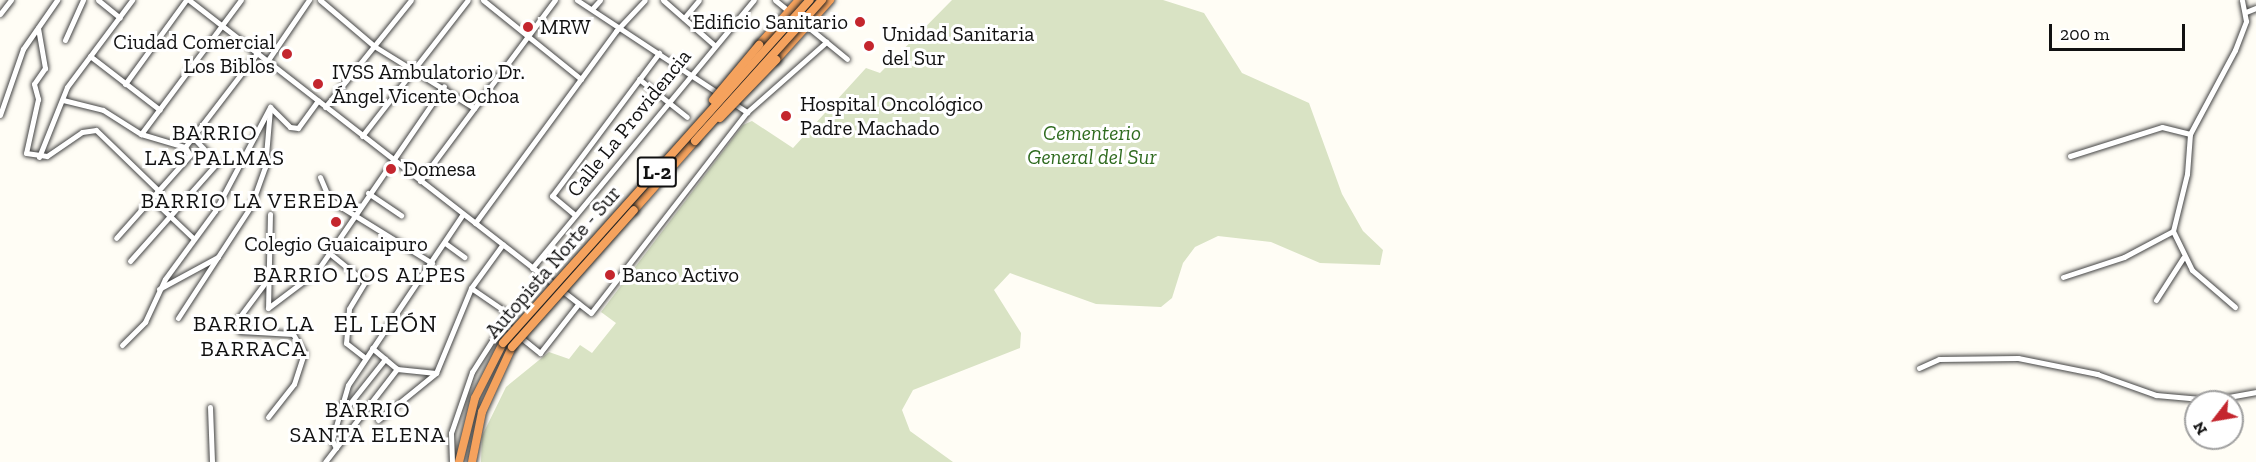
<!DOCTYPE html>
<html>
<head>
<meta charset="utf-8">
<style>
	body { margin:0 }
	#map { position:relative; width:2256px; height:462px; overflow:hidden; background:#fffdf5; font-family:"Zilla Slab",serif }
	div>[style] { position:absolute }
	.cemetery>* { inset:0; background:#d9e3c4 }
	.roads { filter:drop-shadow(0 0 2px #444) drop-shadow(0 0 2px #444) }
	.minor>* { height:5px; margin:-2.5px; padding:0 2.5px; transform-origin:2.5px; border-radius:2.5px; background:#fff }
	.highway>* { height:8px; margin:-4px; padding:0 4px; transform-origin:4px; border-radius:4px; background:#f5a25d }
	.bridges { filter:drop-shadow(0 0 2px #222) drop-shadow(0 0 2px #222) }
	.highway-bridge>* { height:8px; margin:-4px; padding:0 4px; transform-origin:4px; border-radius:4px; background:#f5a25d }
	.dots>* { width:16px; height:16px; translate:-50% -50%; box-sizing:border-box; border:3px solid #fff; border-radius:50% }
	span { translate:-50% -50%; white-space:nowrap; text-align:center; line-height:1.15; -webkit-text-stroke:6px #fff; paint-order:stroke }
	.shield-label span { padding:2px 4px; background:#fff; border:2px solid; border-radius:4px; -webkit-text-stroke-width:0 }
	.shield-label { font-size:20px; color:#111; font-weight:700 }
	.poi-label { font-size:21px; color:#111 }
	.right { translate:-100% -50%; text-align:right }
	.left { translate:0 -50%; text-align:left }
	.street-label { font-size:21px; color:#111 }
	.park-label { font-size:21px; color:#2f6b1f; font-style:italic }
	.neighbourhood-label { font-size:22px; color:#111; letter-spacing:1.5px }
	.quarter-label { font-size:24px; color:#111; letter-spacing:1.5px }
	.north { position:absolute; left:2184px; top:390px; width:60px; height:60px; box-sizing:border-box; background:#fff; border:2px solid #a0a0a0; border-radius:50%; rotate:239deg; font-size:16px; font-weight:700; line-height:24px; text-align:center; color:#111 }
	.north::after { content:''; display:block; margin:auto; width:21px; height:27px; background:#c4262e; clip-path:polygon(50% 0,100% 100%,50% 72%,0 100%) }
	.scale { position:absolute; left:2049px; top:24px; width:136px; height:27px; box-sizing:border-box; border:3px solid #111; border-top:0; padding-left:8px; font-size:18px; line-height:21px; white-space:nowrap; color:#111; -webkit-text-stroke:4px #fff; paint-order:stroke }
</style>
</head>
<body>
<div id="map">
	<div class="cemetery">
		<i style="clip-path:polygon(952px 0,1163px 0,1204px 13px,1242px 73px,1309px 103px,1342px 194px,1363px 231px,1383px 250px,1380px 265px,1320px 263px,1271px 242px,1218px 236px,1195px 247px,1183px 263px,1172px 298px,1161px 307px,1096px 304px,1010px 273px,994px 290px,1021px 333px,1020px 348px,913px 390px,902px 410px,910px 431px,953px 462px,481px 462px,482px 436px,506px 387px,549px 352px,569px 359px,580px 345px,592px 353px,616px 323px,601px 312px,743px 125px,752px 121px,793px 148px,866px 68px,880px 73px)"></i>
	</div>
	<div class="roads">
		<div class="minor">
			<i style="left:98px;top:0;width:28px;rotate:39deg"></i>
			<i style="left:189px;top:0;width:509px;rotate:37.9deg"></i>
			<i style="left:591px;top:313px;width:254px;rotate:-52.2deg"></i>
			<i style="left:747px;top:112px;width:106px;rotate:-41.5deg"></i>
			<i style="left:320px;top:0;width:71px;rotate:40.4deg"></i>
			<i style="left:374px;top:46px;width:118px;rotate:31.8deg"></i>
			<i style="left:483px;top:0;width:126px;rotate:38.9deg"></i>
			<i style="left:577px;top:0;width:204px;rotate:33.4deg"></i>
			<i style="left:663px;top:0;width:68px;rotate:41.4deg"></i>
			<i style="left:775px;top:0;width:93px;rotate:39.3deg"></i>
			<i style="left:592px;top:9px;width:12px;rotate:-48deg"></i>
			<i style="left:2246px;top:12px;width:11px;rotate:-22deg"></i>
			<i style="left:0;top:14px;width:18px;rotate:-52deg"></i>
			<i style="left:684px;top:18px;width:23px;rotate:-50deg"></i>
			<i style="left:38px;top:28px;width:41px;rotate:80.1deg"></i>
			<i style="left:45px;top:68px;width:19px;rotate:125deg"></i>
			<i style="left:34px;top:84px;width:16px;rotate:75deg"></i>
			<i style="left:38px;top:99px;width:55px;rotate:102.5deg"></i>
			<i style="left:26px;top:153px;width:21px;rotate:8deg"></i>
			<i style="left:47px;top:156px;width:42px;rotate:-34.4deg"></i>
			<i style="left:82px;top:132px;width:14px;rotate:-8deg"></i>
			<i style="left:96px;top:130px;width:88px;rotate:44.1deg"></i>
			<i style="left:65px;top:40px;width:44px;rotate:-65.8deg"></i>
			<i style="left:90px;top:56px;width:88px;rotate:37.6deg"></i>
			<i style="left:268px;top:60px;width:73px;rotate:-55.7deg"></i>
			<i style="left:639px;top:79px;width:61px;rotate:38.4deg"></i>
			<i style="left:125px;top:84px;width:104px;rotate:-54deg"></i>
			<i style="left:63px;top:100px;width:41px;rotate:14deg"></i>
			<i style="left:103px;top:110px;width:45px;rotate:32.3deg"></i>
			<i style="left:141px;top:134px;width:46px;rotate:16.5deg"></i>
			<i style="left:185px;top:147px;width:9px;rotate:58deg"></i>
			<i style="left:190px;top:155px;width:111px;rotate:131.7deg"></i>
			<i style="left:325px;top:107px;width:137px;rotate:-51.2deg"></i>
			<i style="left:0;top:115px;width:70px;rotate:-70.8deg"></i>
			<i style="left:23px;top:49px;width:60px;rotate:-55.2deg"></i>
			<i style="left:141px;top:134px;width:167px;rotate:-53.3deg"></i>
			<i style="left:362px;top:136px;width:172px;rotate:-52.1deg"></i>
			<i style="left:185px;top:147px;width:120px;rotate:-52.5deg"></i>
			<i style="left:2070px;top:156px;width:96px;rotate:-17.5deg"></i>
			<i style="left:2162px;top:127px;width:29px;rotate:14deg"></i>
			<i style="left:39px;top:157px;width:75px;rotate:-68.2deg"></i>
			<i style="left:67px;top:87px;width:109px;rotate:-53.2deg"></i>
			<i style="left:320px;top:177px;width:25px;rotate:67deg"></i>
			<i style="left:330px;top:200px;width:120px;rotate:31.7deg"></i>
			<i style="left:420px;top:181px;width:226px;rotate:-53.3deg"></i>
			<i style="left:368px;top:193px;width:40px;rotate:34deg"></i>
			<i style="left:152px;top:199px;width:57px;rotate:43.6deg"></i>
			<i style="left:270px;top:214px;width:94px;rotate:91.2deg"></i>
			<i style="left:268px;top:308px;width:61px;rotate:-37.1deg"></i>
			<i style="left:317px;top:271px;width:224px;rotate:-55.5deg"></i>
			<i style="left:575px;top:215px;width:30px;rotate:-140deg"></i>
			<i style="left:552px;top:196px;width:179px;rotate:-53.2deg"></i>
			<i style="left:475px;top:223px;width:238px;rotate:-53.7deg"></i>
			<i style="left:616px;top:31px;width:42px;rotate:-46.9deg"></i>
			<i style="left:445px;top:243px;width:24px;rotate:36deg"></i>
			<i style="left:328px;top:252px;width:48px;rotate:39deg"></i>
			<i style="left:365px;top:282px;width:31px;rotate:121deg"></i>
			<i style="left:349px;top:309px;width:34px;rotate:95deg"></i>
			<i style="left:346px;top:343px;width:24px;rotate:38deg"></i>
			<i style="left:130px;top:261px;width:131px;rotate:-48.4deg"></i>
			<i style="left:217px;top:163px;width:34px;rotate:-133deg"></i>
			<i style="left:532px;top:268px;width:348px;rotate:-50.4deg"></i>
			<i style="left:2063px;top:277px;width:64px;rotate:-18.2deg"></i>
			<i style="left:2124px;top:257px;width:55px;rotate:-28deg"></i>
			<i style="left:159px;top:289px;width:67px;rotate:-28.5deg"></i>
			<i style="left:2156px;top:300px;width:50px;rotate:-57.3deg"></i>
			<i style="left:2235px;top:307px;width:57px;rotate:-139.3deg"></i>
			<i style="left:2192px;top:270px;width:43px;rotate:-116deg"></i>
			<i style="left:2173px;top:231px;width:59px;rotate:-76.2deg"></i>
			<i style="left:2187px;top:174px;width:40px;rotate:-85.7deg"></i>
			<i style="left:2190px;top:134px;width:95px;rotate:-61.8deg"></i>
			<i style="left:2235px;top:50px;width:31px;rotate:-69deg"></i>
			<i style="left:2246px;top:21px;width:21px;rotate:-101deg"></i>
			<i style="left:178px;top:318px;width:134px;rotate:-56.9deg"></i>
			<i style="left:251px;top:206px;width:41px;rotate:-70.3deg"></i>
			<i style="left:265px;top:167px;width:58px;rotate:-85.1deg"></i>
			<i style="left:503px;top:323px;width:48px;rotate:39deg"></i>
			<i style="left:540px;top:353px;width:63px;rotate:-52deg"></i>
			<i style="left:122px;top:345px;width:33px;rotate:-45deg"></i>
			<i style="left:145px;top:322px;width:47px;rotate:-65.1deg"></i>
			<i style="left:165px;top:279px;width:84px;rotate:-53.7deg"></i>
			<i style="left:215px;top:211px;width:118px;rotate:-62.1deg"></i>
			<i style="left:270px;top:107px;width:28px;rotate:45deg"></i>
			<i style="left:290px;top:127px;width:8px;rotate:7deg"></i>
			<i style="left:298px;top:128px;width:34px;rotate:-54deg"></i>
			<i style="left:372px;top:348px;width:33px;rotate:40deg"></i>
			<i style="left:397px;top:369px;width:39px;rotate:6deg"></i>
			<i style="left:1919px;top:368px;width:22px;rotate:-24deg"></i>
			<i style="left:1939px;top:359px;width:79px;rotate:-0.7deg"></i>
			<i style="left:2018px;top:358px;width:81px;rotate:11.4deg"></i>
			<i style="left:2097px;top:374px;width:63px;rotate:19.6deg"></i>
			<i style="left:2156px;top:395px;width:56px;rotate:5.1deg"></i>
			<i style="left:2212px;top:400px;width:45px;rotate:-10.3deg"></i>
			<i style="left:210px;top:407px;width:55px;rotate:87.9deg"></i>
			<i style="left:343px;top:412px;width:68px;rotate:-51.6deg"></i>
			<i style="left:268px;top:417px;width:42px;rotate:-51.8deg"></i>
			<i style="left:294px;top:384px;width:33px;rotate:-72deg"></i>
			<i style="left:304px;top:353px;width:22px;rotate:-120deg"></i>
			<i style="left:293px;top:334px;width:53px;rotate:-176.8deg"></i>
			<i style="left:240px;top:331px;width:12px;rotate:-99deg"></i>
			<i style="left:238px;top:319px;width:54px;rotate:-53.3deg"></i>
			<i style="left:378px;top:420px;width:75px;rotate:-39deg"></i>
			<i style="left:436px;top:373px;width:92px;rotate:-67.6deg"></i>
			<i style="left:471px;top:288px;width:54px;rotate:-54deg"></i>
			<i style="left:336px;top:448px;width:9px;rotate:-117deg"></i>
			<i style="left:332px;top:440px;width:57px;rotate:-73.8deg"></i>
			<i style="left:348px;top:385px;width:206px;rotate:-56.1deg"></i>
			<i style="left:325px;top:462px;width:118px;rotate:-52.3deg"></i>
			<i style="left:452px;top:462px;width:29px;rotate:-92deg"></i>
			<i style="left:451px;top:433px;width:65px;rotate:-71deg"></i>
			<i style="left:472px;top:372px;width:69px;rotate:-57.5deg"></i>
			<i style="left:509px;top:314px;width:46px;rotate:-145.6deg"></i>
		</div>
		<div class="highway">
			<i style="left:759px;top:45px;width:60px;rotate:-48.4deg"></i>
			<i style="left:776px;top:60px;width:81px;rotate:-48deg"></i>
			<i style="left:634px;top:210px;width:92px;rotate:-48.5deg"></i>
			<i style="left:459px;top:462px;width:66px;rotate:-76deg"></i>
			<i style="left:475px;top:398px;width:62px;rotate:-63deg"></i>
			<i style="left:472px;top:462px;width:51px;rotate:-78.7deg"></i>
			<i style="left:482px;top:412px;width:72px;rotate:-65.2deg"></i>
		</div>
	</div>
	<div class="bridges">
		<div class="highway-bridge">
			<i style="left:713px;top:100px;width:72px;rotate:-50.1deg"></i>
			<i style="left:720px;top:118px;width:81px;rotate:-46deg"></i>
			<i style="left:695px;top:141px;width:190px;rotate:-48deg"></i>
			<i style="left:503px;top:343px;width:460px;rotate:-48.2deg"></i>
			<i style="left:512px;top:347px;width:183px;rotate:-48.3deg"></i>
		</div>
	</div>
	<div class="dots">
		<i style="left:860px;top:22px;background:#c4262e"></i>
		<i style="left:528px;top:27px;background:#c4262e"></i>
		<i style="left:869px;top:46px;background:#c4262e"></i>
		<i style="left:287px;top:54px;background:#c4262e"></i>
		<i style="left:318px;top:84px;background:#c4262e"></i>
		<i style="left:786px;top:116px;background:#c4262e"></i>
		<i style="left:391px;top:169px;background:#c4262e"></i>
		<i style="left:336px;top:222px;background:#c4262e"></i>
		<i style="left:610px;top:275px;background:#c4262e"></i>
	</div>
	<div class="shield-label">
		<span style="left:657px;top:172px">L-2</span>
	</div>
	<div class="poi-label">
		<span class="right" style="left:848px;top:22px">Edificio Sanitario</span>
		<span class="left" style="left:540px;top:27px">MRW</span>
		<span class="left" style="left:882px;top:46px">Unidad Sanitaria<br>del Sur</span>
		<span class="right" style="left:275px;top:54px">Ciudad Comercial<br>Los Biblos</span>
		<span class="left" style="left:332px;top:84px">IVSS Ambulatorio Dr.<br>Ángel Vicente Ochoa</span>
		<span class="left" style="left:800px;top:116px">Hospital Oncológico<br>Padre Machado</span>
		<span class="left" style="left:403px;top:169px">Domesa</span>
		<span style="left:336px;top:244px">Colegio Guaicaipuro</span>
		<span class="left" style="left:622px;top:275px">Banco Activo</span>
	</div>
	<div class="street-label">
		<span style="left:629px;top:123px;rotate:-51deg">Calle La Providencia</span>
		<span style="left:553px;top:262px;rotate:-49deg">Autopista Norte - Sur</span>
	</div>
	<div class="park-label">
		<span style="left:1092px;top:145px">Cementerio<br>General del Sur</span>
	</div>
	<div class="neighbourhood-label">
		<span style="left:215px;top:145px">BARRIO<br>LAS PALMAS</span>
		<span style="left:250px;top:201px">BARRIO LA VEREDA</span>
		<span style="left:360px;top:275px">BARRIO LOS ALPES</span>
		<span style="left:254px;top:336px">BARRIO LA<br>BARRACA</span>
		<span style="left:368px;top:422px">BARRIO<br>SANTA ELENA</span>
	</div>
	<div class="quarter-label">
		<span style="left:386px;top:324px">EL LEÓN</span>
	</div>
	<div class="north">N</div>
	<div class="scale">200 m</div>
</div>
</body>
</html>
